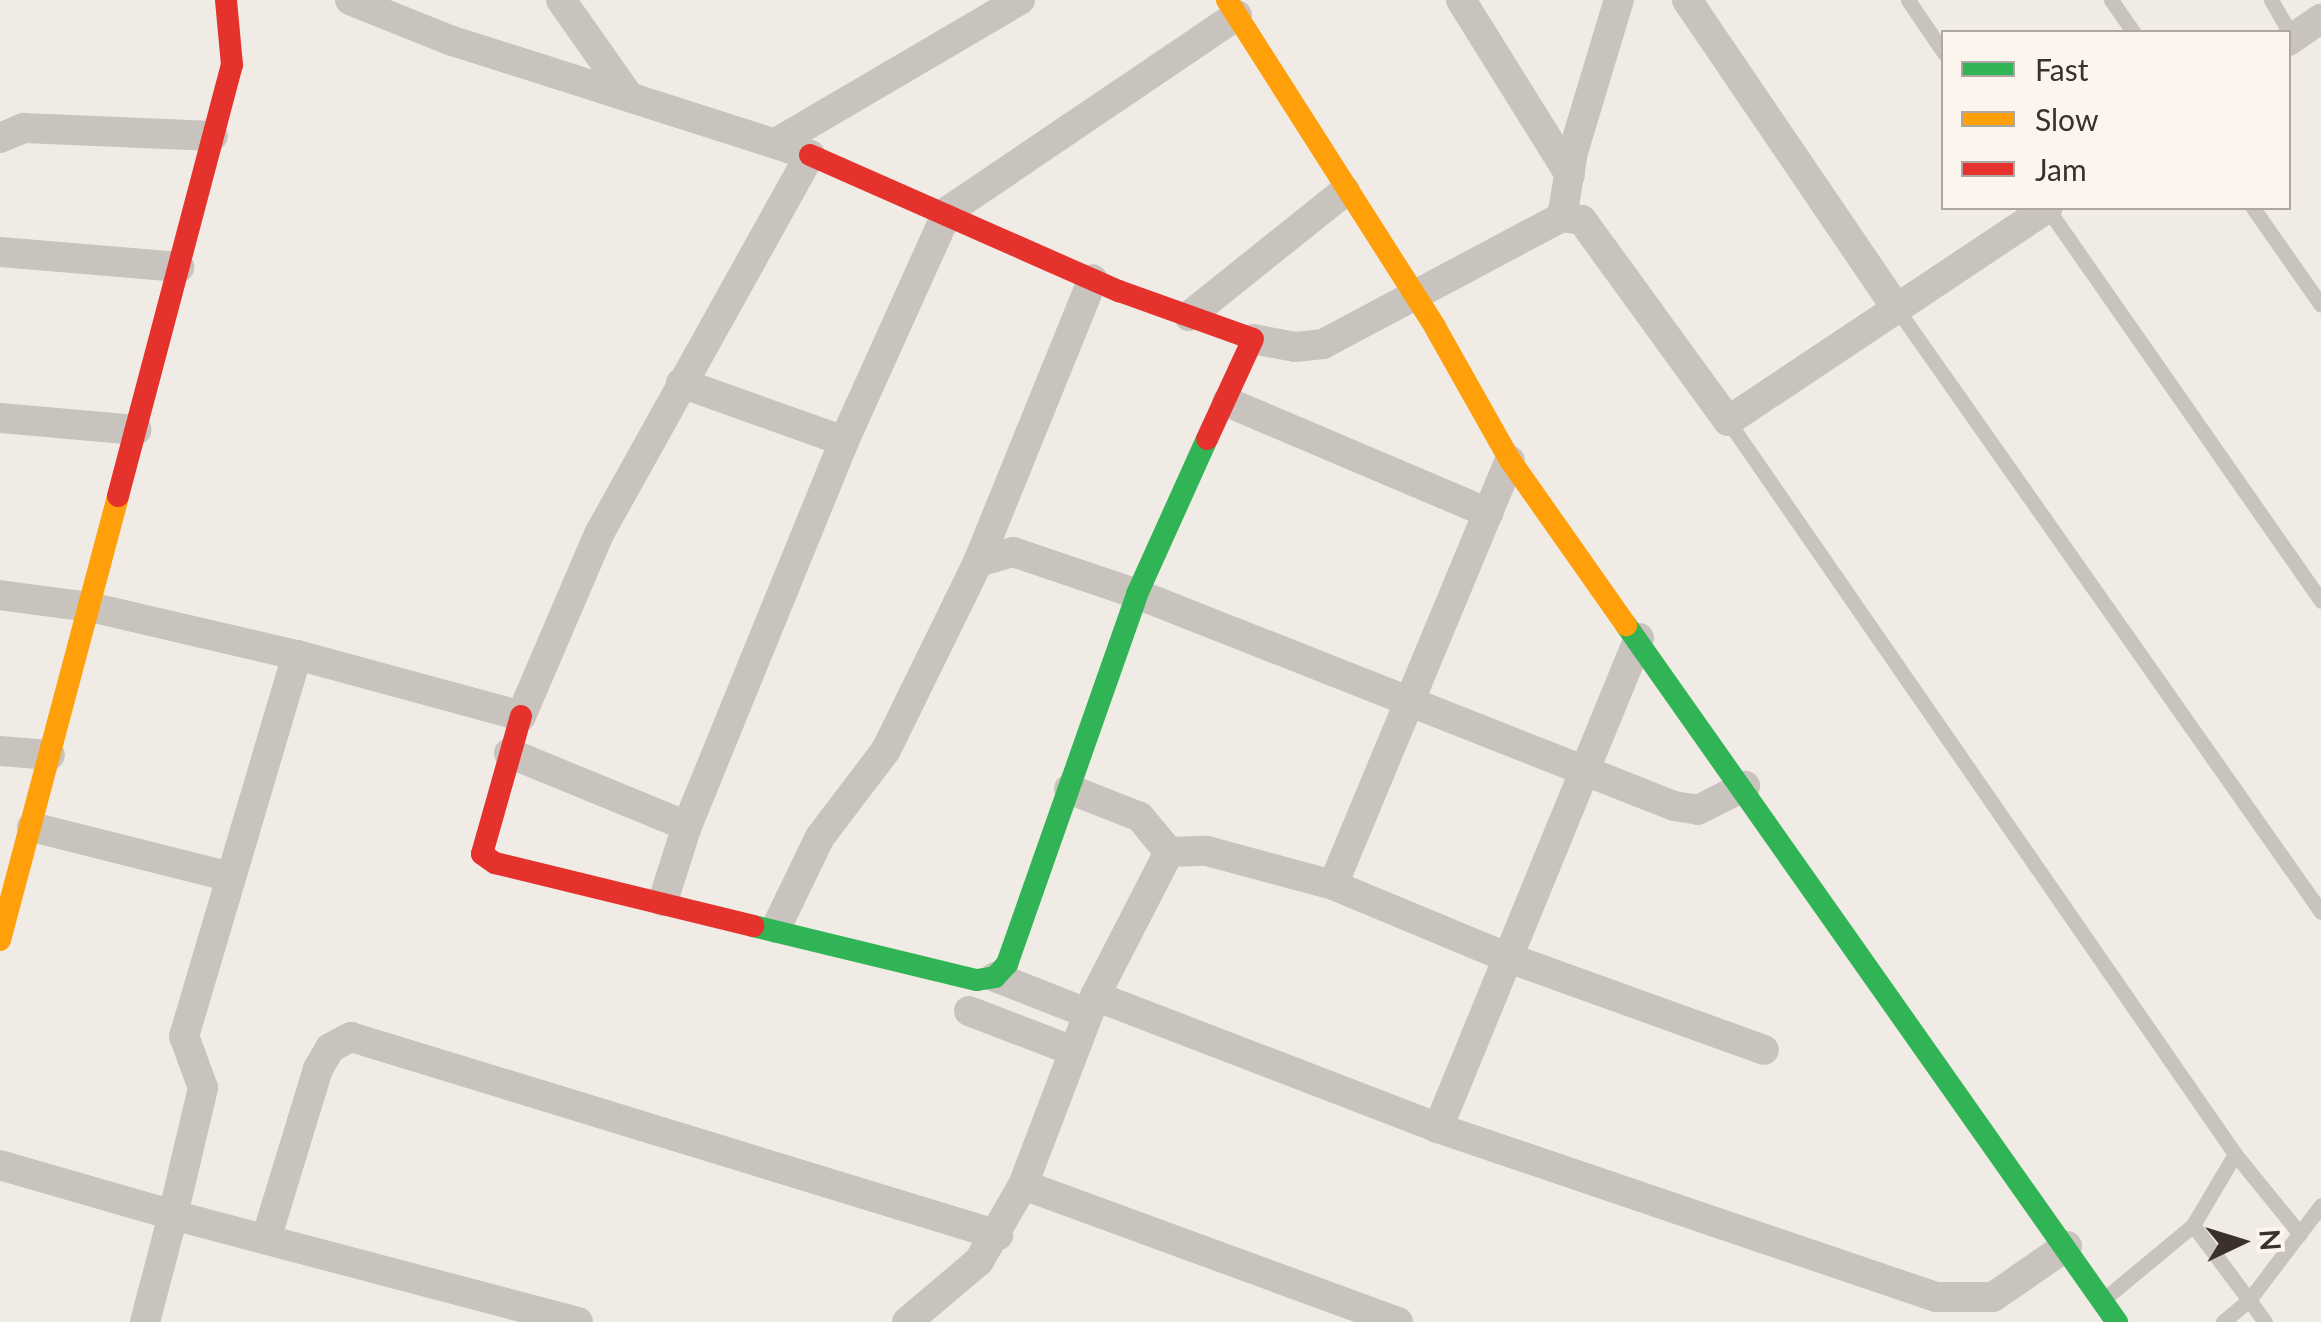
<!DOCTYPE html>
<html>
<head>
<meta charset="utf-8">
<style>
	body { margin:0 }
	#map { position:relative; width:2321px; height:1322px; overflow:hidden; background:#f0ebe5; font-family:Lato,sans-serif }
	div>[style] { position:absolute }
	.lane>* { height:15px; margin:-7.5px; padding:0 7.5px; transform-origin:7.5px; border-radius:7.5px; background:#c9c3be }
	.street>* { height:30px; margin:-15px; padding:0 15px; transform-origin:15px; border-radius:15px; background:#c9c3be }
	.fast>* { height:22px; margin:-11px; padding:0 11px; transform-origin:11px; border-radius:11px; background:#30b455 }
	.slow>* { height:22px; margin:-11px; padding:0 11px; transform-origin:11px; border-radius:11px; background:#ff9f0a }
	.jam>* { height:22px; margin:-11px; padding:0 11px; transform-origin:11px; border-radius:11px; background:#e5322d }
	span { translate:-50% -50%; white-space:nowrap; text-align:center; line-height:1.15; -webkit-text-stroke:8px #fbf5ee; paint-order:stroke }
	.legend { position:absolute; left:1941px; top:30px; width:350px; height:180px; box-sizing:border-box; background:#fbf5ee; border:2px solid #aea6a0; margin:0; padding:12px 18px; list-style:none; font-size:30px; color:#3b302b }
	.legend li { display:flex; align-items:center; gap:20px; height:50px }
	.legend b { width:50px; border:2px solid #aea6a0 }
	.north { position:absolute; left:2191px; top:1192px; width:100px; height:100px; -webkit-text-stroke:8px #fbf5ee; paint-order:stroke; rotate:86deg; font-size:28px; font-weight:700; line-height:40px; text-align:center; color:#3b302b }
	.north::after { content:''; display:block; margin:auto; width:35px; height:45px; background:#3b302b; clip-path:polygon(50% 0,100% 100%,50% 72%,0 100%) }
</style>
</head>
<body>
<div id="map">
	<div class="lane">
		<i style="left:1908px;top:0;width:64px;rotate:55.8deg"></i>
		<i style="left:2111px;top:0;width:39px;rotate:55deg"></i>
		<i style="left:2271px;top:0;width:44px;rotate:59.9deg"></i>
		<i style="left:2047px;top:208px;width:479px;rotate:55.1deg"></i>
		<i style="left:2253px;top:208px;width:118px;rotate:55deg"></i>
		<i style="left:1897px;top:309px;width:737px;rotate:54.89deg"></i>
		<i style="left:1728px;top:421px;width:891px;rotate:55.33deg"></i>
		<i style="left:2235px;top:1154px;width:82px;rotate:120.6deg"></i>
		<i style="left:2193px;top:1225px;width:94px;rotate:53.3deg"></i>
		<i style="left:2249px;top:1300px;width:34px;rotate:140deg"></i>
		<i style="left:2235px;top:1154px;width:103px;rotate:50.9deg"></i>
		<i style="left:2104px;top:1299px;width:116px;rotate:-39.7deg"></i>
		<i style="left:2265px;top:1322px;width:27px;rotate:-126deg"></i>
		<i style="left:2249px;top:1300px;width:119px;rotate:-52.8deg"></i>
	</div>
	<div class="street">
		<i style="left:561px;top:0;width:116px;rotate:54.8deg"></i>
		<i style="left:1461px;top:0;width:206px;rotate:58.1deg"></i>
		<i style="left:1687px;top:0;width:374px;rotate:55.8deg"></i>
		<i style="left:2288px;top:41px;width:40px;rotate:-34deg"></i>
		<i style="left:0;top:138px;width:26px;rotate:-23deg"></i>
		<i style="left:24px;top:128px;width:189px;rotate:2.4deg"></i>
		<i style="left:776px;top:143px;width:283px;rotate:-30.4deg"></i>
		<i style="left:1562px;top:217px;width:66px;rotate:-80.4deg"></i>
		<i style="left:1573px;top:152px;width:159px;rotate:-73.2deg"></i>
		<i style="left:0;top:252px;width:180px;rotate:4.8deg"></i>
		<i style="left:1189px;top:316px;width:200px;rotate:-38.7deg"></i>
		<i style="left:1253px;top:339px;width:43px;rotate:10.8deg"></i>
		<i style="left:1295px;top:347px;width:28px;rotate:-6deg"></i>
		<i style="left:1323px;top:344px;width:271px;rotate:-28deg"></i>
		<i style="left:1562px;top:217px;width:20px;rotate:9deg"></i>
		<i style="left:1582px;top:220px;width:248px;rotate:54deg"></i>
		<i style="left:1728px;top:421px;width:384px;rotate:-33.7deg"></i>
		<i style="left:1227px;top:402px;width:284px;rotate:23deg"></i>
		<i style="left:0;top:418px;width:137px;rotate:5deg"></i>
		<i style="left:844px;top:441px;width:252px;rotate:-65.7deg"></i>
		<i style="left:948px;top:211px;width:349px;rotate:-34.1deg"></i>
		<i style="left:978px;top:562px;width:305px;rotate:-67.9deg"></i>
		<i style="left:0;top:595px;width:91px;rotate:7.6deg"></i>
		<i style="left:90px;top:607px;width:212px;rotate:13.1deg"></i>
		<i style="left:297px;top:655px;width:397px;rotate:106.5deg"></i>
		<i style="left:184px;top:1036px;width:55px;rotate:69.9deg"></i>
		<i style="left:203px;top:1088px;width:130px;rotate:103.3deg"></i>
		<i style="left:173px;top:1215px;width:180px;rotate:-163.9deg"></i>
		<i style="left:1639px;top:638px;width:530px;rotate:112.3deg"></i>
		<i style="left:1438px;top:1128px;width:526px;rotate:18.75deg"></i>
		<i style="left:1936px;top:1297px;width:57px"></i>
		<i style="left:1993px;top:1297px;width:90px;rotate:-34.6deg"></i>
		<i style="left:297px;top:655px;width:232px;rotate:15.2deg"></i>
		<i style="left:521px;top:716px;width:198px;rotate:-66.8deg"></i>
		<i style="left:599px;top:534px;width:434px;rotate:-60.9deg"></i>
		<i style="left:810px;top:155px;width:376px;rotate:-162.3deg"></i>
		<i style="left:452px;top:41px;width:110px;rotate:-158.1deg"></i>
		<i style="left:0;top:751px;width:50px;rotate:4.6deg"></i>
		<i style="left:509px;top:753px;width:192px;rotate:22.3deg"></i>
		<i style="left:1069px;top:789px;width:76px;rotate:21.5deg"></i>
		<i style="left:1140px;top:817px;width:45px;rotate:50.4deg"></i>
		<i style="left:32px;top:827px;width:205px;rotate:14.1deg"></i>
		<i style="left:1333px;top:885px;width:187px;rotate:22.6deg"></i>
		<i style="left:1506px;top:957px;width:274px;rotate:19.8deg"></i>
		<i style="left:663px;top:901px;width:79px;rotate:-72.3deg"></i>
		<i style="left:687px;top:826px;width:416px;rotate:-67.8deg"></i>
		<i style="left:844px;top:441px;width:173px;rotate:-160.4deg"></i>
		<i style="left:776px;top:928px;width:101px;rotate:-64.2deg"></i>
		<i style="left:820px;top:837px;width:109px;rotate:-52.8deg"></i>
		<i style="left:886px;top:750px;width:209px;rotate:-63.9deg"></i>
		<i style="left:978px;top:562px;width:36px;rotate:-16deg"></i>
		<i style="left:1013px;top:552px;width:131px;rotate:18.7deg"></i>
		<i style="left:1137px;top:594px;width:577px;rotate:21.54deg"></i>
		<i style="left:1674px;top:806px;width:24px;rotate:9deg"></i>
		<i style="left:1698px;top:810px;width:53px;rotate:-27.1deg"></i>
		<i style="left:995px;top:977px;width:99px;rotate:21.4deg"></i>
		<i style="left:1095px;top:996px;width:368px;rotate:21deg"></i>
		<i style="left:969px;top:1011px;width:111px;rotate:21deg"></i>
		<i style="left:266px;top:1239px;width:178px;rotate:-73deg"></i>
		<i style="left:318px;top:1069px;width:24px;rotate:-60deg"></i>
		<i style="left:330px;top:1048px;width:24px;rotate:-28deg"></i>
		<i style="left:351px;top:1037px;width:677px;rotate:17.02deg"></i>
		<i style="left:145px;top:1322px;width:111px;rotate:-75.3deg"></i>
		<i style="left:173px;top:1215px;width:419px;rotate:14.8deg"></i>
		<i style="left:907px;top:1322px;width:94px;rotate:-40.3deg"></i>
		<i style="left:979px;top:1261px;width:88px;rotate:-59.9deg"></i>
		<i style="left:1398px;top:1322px;width:399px;rotate:-159.9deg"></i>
		<i style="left:1023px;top:1185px;width:202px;rotate:-69.1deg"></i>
		<i style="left:1095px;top:996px;width:162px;rotate:-62.8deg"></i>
		<i style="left:1169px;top:852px;width:38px;rotate:-2deg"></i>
		<i style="left:1207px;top:851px;width:131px;rotate:15.1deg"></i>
		<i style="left:1333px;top:885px;width:460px;rotate:-67.4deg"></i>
	</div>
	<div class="fast">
		<i style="left:1626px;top:625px;width:853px;rotate:54.84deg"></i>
		<i style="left:753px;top:926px;width:230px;rotate:13.6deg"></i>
		<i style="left:977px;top:980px;width:18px;rotate:-9deg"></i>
		<i style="left:995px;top:977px;width:18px;rotate:-47deg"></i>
		<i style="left:1007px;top:964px;width:392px;rotate:-70.6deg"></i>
		<i style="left:1137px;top:594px;width:170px;rotate:-65.7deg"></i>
	</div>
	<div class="slow">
		<i style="left:1227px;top:0;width:388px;rotate:57.5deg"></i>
		<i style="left:1435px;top:327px;width:153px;rotate:60.6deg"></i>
		<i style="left:1510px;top:460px;width:202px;rotate:54.9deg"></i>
		<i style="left:0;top:940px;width:459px;rotate:-75.1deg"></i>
	</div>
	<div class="jam">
		<i style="left:810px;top:155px;width:338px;rotate:23.8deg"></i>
		<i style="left:1119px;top:291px;width:142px;rotate:19.7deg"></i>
		<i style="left:1253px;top:339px;width:110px;rotate:114.7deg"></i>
		<i style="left:118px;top:496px;width:446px;rotate:-75.2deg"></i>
		<i style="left:232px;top:65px;width:65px;rotate:-95.3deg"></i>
		<i style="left:521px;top:716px;width:143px;rotate:105.8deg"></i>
		<i style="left:482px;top:854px;width:16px;rotate:35deg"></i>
		<i style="left:495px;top:863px;width:266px;rotate:13.7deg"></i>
	</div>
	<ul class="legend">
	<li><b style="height:12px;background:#30b455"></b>Fast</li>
	<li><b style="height:12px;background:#ff9f0a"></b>Slow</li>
	<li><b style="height:12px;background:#e5322d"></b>Jam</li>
	</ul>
	<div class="north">N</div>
</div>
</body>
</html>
